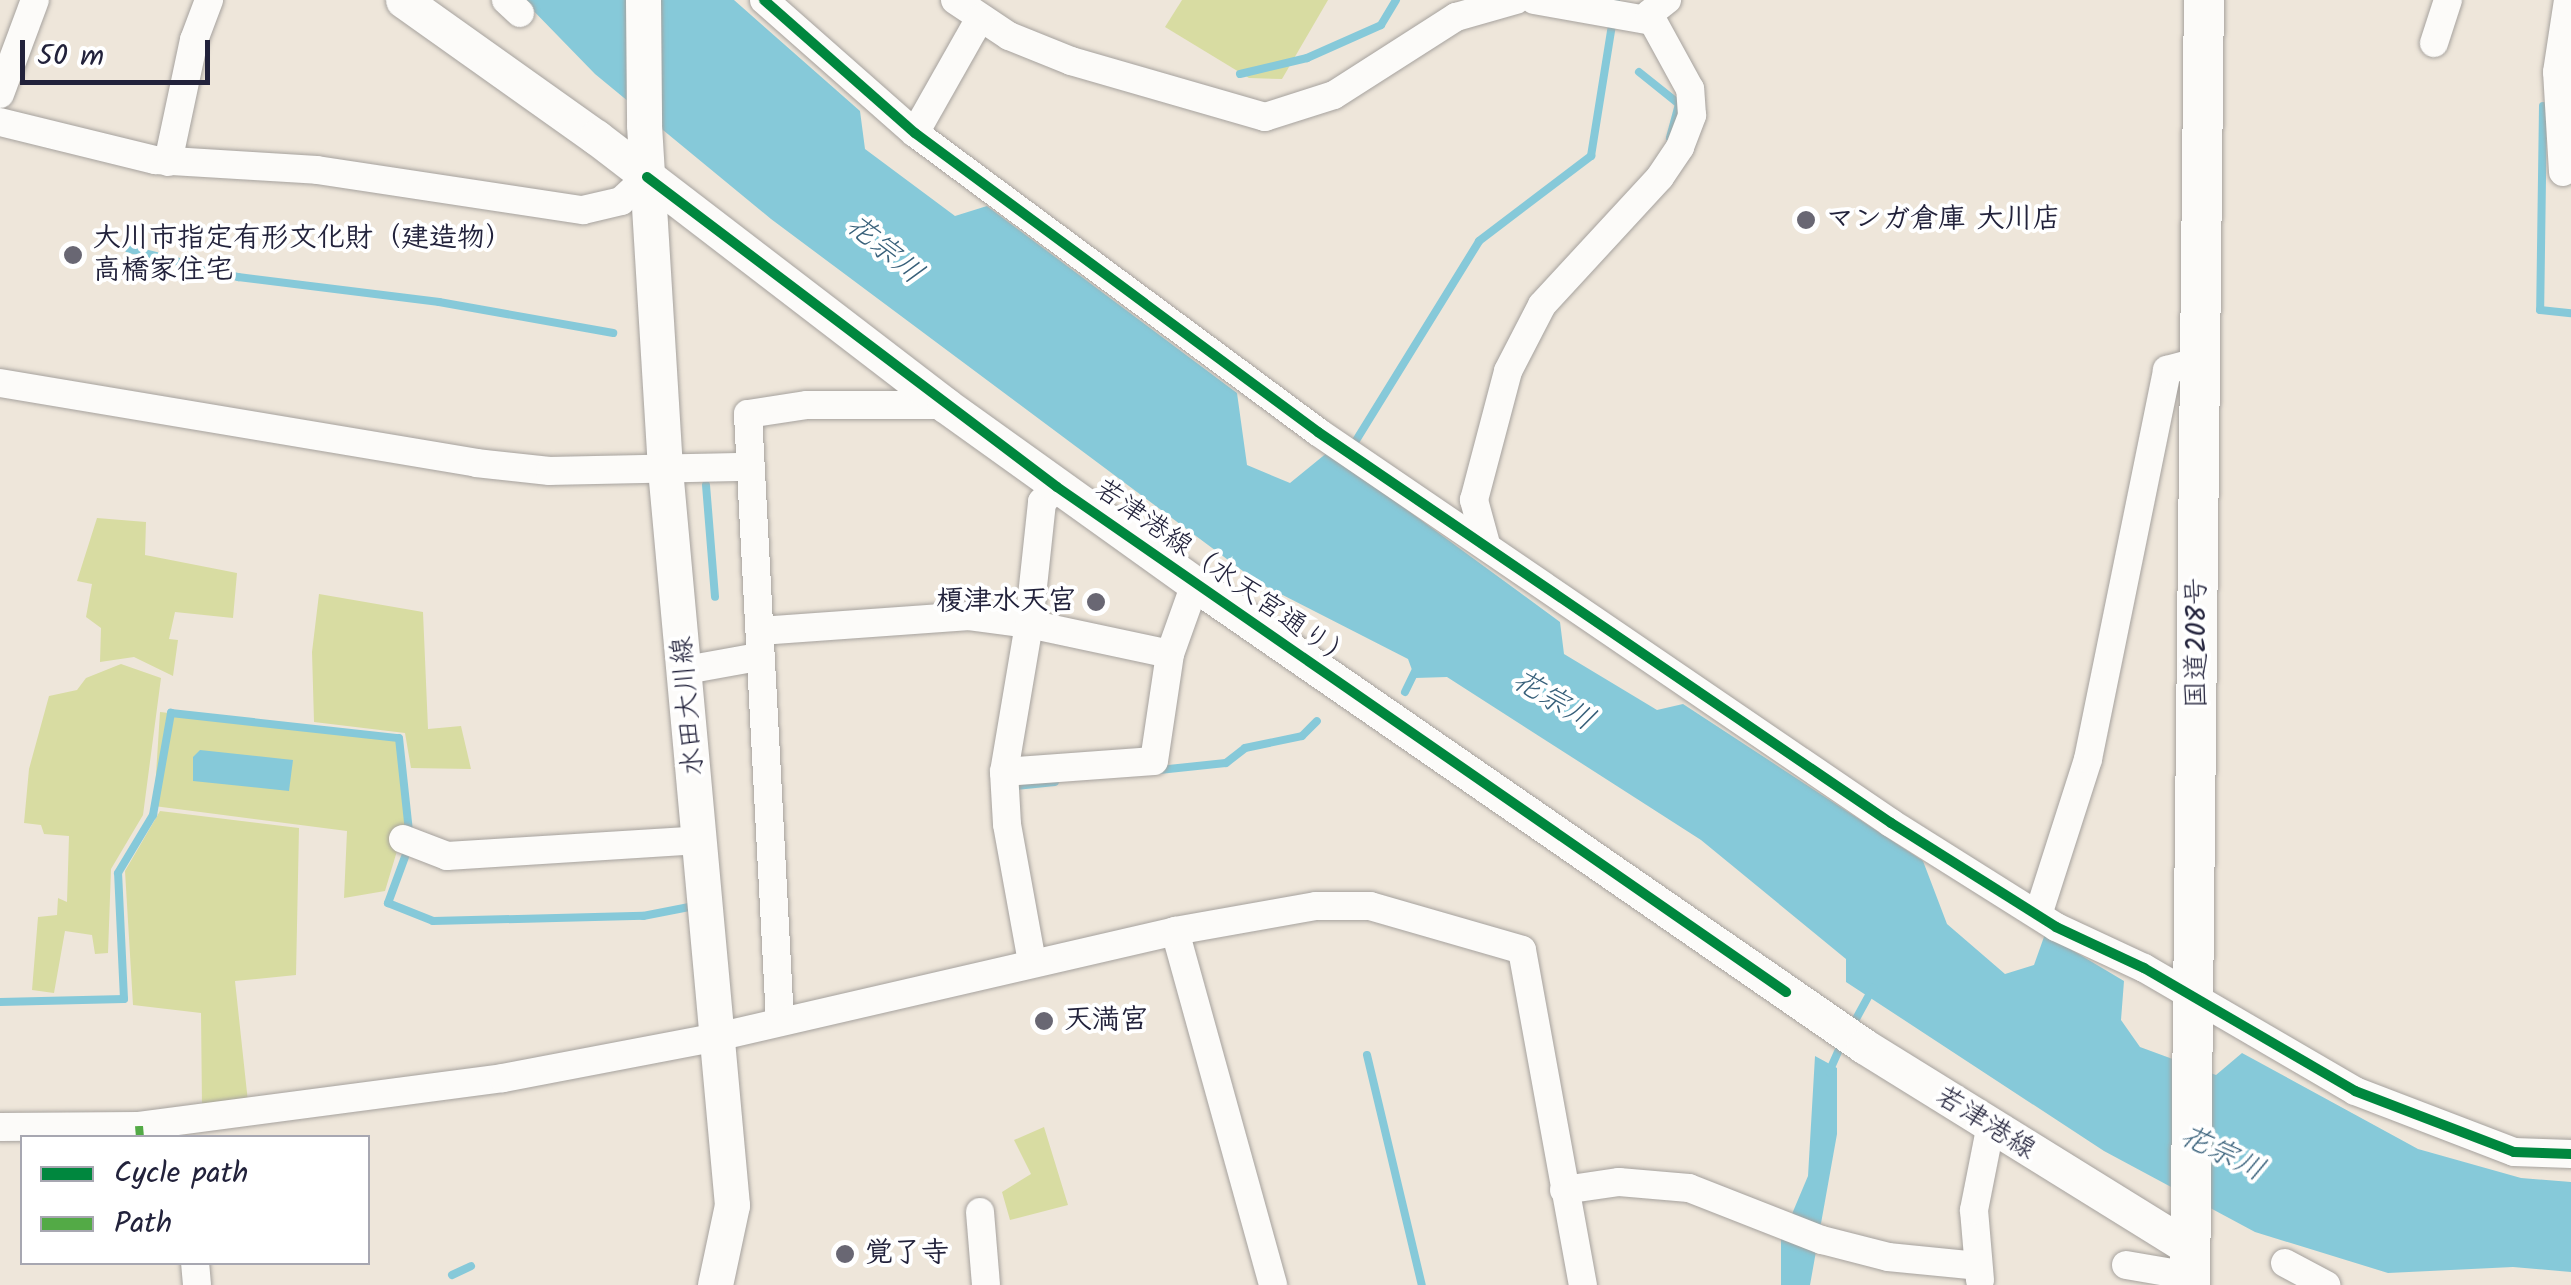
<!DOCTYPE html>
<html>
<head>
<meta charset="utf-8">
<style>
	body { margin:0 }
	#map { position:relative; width:2571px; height:1285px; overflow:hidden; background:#eee6da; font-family:Kalam,"Klee One",sans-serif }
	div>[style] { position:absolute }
	.green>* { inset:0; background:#d8dca2 }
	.water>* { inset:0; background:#86c9d9 }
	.stream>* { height:8px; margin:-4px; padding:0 4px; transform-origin:4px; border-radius:4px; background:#86c9d9 }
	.roads { filter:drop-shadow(0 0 2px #a6a29e) drop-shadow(0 0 2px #a6a29e) }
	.minor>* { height:28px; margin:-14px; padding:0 14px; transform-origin:14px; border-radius:14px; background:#fcfbf9 }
	.major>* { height:35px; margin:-17.5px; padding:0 17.5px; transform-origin:17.5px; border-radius:17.5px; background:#fcfbf9 }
	.highway>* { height:40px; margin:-20px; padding:0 20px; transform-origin:20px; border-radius:20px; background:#fcfbf9 }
	.quiet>* { height:8px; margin-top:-4px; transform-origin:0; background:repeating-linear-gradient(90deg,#53aa46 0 15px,transparent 0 23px) }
	.cycleway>* { height:10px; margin:-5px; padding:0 5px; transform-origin:5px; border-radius:5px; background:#00873e }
	.dots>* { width:28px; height:28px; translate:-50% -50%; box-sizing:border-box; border:5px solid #fff; border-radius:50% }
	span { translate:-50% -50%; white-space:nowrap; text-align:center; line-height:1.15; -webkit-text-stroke:8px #fff; paint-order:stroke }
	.poi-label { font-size:28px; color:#22223b; font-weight:700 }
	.left { translate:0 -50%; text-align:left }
	.right { translate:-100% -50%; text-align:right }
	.street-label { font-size:28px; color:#22223b }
	.water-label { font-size:30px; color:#38607a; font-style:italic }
	.legend { position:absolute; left:20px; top:1135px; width:350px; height:130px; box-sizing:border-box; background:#fff; border:2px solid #a7a7b1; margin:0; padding:12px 18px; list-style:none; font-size:30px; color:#22223b }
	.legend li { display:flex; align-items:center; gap:20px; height:50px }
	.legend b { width:50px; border:2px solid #a7a7b1 }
	.scale { position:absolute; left:20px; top:40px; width:190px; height:45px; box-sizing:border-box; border:5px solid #22223b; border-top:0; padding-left:12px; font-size:30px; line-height:35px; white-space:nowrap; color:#22223b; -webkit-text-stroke:8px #fff; paint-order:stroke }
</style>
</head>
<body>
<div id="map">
	<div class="green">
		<i style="clip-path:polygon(1182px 0,1328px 0,1282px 79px,1249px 78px,1165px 27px)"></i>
		<i style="clip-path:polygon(97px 518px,146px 522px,145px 555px,237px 573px,233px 618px,175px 612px,169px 639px,178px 640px,173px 676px,134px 657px,100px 662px,101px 628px,86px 617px,92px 584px,77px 581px)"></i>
		<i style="clip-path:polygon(319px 594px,423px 612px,428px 729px,461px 726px,471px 769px,411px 768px,405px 733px,314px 722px,312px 652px)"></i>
		<i style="clip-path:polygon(121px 664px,161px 678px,143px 815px,111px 869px,108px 953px,95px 954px,92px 935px,65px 931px,54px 993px,32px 990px,38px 917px,57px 915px,58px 898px,67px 902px,69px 836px,44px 834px,41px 825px,24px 823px,29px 769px,49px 696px,77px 690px,86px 678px)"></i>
		<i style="clip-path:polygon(160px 712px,399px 738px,409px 811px,385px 891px,344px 898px,347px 831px,154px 806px)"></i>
		<i style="clip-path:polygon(160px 811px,299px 828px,296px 975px,235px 981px,248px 1102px,202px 1107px,201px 1013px,133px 1005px,125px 871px)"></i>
		<i style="clip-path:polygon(1044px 1127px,1068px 1205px,1010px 1220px,1002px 1192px,1031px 1174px,1014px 1140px)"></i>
	</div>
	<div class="water">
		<i style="clip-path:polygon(523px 0,734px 0,860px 111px,865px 149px,955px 216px,987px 206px,1237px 393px,1247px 465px,1290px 483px,1328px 452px,1560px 622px,1564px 654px,1657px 710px,1683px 704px,1923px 861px,1947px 924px,2005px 974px,2034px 965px,2045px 934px,2124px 981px,2121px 1020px,2140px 1047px,2216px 1075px,2242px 1053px,2418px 1149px,2521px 1178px,2571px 1182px,2571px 1272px,2513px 1267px,2388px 1273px,2255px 1232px,2104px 1151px,1846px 982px,1846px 959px,1701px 840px,1447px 677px,1415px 678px,1408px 659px,1259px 583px,771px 219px,595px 74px)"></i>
		<i style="clip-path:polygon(200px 750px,293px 760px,289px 791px,193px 781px,193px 757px)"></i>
		<i style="clip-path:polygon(1815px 1056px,1837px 1068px,1837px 1134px,1810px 1285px,1781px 1285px,1781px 1240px,1808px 1176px)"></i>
	</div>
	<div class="stream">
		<i style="left:1639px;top:72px;width:51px;rotate:38.7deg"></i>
		<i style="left:1679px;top:104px;width:35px;rotate:105deg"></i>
		<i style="left:1240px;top:74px;width:69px;rotate:-13.4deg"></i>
		<i style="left:1307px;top:58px;width:81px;rotate:-24deg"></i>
		<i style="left:1381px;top:25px;width:29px;rotate:-59deg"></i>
		<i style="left:2543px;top:106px;width:204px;rotate:90.8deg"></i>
		<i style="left:2540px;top:310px;width:31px;rotate:6deg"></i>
		<i style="left:129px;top:249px;width:113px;rotate:14.4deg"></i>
		<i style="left:238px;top:277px;width:203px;rotate:7.1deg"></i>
		<i style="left:439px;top:302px;width:177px;rotate:10.1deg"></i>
		<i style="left:1352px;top:447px;width:242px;rotate:-58.3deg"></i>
		<i style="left:1479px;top:241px;width:141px;rotate:-37.2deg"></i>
		<i style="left:1591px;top:156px;width:158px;rotate:-80.9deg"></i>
		<i style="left:706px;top:485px;width:112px;rotate:85.4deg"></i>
		<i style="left:1405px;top:692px;width:25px;rotate:-64deg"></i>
		<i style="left:1159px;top:770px;width:67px;rotate:-6deg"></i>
		<i style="left:1226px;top:763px;width:24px;rotate:-38deg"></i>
		<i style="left:1245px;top:748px;width:58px;rotate:-11.9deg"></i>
		<i style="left:1302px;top:736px;width:21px;rotate:-45deg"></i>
		<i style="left:1015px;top:786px;width:40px;rotate:-5.7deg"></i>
		<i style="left:409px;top:846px;width:61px;rotate:110.2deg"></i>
		<i style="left:388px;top:903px;width:48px;rotate:21.8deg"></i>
		<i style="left:433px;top:921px;width:210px;rotate:-1.4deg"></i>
		<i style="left:643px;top:916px;width:47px;rotate:-11.1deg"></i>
		<i style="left:0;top:1002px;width:124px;rotate:-1.4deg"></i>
		<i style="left:124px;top:999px;width:126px;rotate:-92.7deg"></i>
		<i style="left:118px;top:873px;width:68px;rotate:-58.9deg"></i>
		<i style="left:153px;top:815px;width:104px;rotate:-80deg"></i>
		<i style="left:171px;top:713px;width:229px;rotate:6.3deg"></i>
		<i style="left:399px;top:738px;width:95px;rotate:83.9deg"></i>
		<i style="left:1851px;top:1028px;width:46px;rotate:-61.2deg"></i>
		<i style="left:1367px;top:1055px;width:236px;rotate:76.6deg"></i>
		<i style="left:1829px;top:1072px;width:30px;rotate:-66deg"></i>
		<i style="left:452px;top:1275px;width:21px;rotate:-25deg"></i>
	</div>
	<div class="roads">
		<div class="minor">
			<i style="left:506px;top:0;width:19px;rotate:43deg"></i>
			<i style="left:764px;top:0;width:201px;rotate:41.4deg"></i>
			<i style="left:915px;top:133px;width:502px;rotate:36.57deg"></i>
			<i style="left:1318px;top:432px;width:694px;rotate:34.31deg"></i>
			<i style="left:1891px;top:823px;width:195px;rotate:32.2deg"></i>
			<i style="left:2056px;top:927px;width:97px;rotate:25deg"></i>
			<i style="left:2144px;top:968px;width:244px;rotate:30.2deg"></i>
			<i style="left:2355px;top:1091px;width:170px;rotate:21deg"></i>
			<i style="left:2514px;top:1152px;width:57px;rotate:2deg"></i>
			<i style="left:955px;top:0;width:65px;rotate:33.7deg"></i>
			<i style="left:1009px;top:36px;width:67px;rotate:22deg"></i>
			<i style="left:1071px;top:61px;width:202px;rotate:16.1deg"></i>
			<i style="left:1265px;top:117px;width:72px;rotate:-17.7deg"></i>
			<i style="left:1334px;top:95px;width:145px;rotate:-32.6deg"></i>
			<i style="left:1456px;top:17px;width:62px;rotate:-15.8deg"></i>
			<i style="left:1534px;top:0;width:120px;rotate:10.1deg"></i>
			<i style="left:2434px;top:43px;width:45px;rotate:-72deg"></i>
			<i style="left:0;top:94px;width:100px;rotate:-69.6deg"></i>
			<i style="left:0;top:122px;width:160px;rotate:13.8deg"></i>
			<i style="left:155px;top:160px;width:162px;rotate:3.5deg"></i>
			<i style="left:317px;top:170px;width:269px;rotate:8.6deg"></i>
			<i style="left:583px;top:210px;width:39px;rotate:-13deg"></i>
			<i style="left:621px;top:201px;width:35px;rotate:-43deg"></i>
			<i style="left:915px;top:133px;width:132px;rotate:-60.5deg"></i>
			<i style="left:168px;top:162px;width:125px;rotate:-78deg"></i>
			<i style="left:194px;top:40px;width:43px;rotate:-69.4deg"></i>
			<i style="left:2563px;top:172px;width:100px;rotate:-93.4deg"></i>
			<i style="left:2557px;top:72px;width:73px;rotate:-81.3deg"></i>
			<i style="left:0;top:383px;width:483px;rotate:9.5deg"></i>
			<i style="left:476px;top:463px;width:74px;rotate:6.2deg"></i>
			<i style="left:550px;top:471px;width:198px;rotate:-1.2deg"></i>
			<i style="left:1486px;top:544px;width:46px;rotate:-105.3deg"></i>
			<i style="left:1474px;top:500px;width:133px;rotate:-75.2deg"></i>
			<i style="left:1508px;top:371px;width:74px;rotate:-62.7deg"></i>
			<i style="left:1542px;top:305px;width:174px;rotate:-47.3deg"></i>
			<i style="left:1660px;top:177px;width:36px;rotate:-56deg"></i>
			<i style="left:1680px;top:147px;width:34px;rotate:-69deg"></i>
			<i style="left:1692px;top:115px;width:26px;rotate:-94deg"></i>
			<i style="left:1690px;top:89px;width:85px;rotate:-118.7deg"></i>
			<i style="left:1649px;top:14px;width:23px;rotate:-38deg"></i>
			<i style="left:760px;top:631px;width:210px;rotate:-4.1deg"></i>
			<i style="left:969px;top:616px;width:61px;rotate:7.6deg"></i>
			<i style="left:1029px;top:624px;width:144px;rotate:12deg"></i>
			<i style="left:686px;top:670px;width:73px;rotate:-10.2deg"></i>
			<i style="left:1004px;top:772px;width:150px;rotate:-4.2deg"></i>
			<i style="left:1154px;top:761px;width:108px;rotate:-81.5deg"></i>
			<i style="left:1170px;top:654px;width:74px;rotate:-70.3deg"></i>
			<i style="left:403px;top:839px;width:47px;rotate:21.1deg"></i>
			<i style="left:447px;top:856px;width:253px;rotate:-3.6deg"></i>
			<i style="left:2038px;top:915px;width:164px;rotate:-72.2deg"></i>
			<i style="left:2088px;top:759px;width:397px;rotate:-78.5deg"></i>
			<i style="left:2167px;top:370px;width:34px;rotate:-15deg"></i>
			<i style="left:1175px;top:931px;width:367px;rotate:74.5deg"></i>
			<i style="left:1032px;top:962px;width:140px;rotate:-100.3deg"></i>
			<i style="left:1007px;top:824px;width:52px;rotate:-93.3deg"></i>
			<i style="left:1004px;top:772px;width:150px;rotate:-80.4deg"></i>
			<i style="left:1029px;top:624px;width:123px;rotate:-83.9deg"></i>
			<i style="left:1042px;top:502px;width:21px;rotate:-45deg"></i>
			<i style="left:780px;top:1021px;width:608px;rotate:-93.02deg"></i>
			<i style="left:748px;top:414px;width:60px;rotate:-8.7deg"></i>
			<i style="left:807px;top:405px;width:138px"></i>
			<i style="left:0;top:1127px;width:139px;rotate:-0.4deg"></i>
			<i style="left:139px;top:1126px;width:367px;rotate:-7.5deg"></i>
			<i style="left:503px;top:1078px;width:218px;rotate:-10.8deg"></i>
			<i style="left:717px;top:1037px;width:470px;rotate:-13deg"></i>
			<i style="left:1175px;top:931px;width:143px;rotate:-10.1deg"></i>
			<i style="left:1316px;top:906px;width:54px"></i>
			<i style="left:1370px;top:906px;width:158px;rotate:16.1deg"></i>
			<i style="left:1522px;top:950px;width:341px;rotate:79.7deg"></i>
			<i style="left:1564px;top:1190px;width:56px;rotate:-8.3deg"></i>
			<i style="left:1619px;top:1182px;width:70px;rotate:4.9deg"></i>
			<i style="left:1689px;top:1188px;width:143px;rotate:21.4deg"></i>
			<i style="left:1822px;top:1240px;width:68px;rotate:14.4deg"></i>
			<i style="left:1888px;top:1257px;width:90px;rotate:5.7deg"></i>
			<i style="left:980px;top:1212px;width:73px;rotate:85.3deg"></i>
			<i style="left:195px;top:1262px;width:23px;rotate:85deg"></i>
			<i style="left:2285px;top:1263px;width:47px;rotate:28.2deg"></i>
			<i style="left:2126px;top:1265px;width:65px;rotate:9.8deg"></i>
			<i style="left:1980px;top:1280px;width:70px;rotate:-94.9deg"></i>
			<i style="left:1974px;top:1210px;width:83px;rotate:-78.8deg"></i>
		</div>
		<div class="major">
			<i style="left:403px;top:0;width:237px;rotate:35.4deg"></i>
			<i style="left:596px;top:137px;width:440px;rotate:37.5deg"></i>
			<i style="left:945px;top:405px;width:307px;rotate:35.6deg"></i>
			<i style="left:1195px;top:584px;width:813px;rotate:34.63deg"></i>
			<i style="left:1864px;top:1046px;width:384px;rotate:31.8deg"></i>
			<i style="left:643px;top:0;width:125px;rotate:89.5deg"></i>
			<i style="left:644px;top:125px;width:345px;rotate:86.5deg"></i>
			<i style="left:665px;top:469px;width:739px;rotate:84.8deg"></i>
			<i style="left:732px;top:1205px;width:82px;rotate:102deg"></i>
		</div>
		<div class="highway">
			<i style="left:2190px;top:1285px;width:1285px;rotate:-89.38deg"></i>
		</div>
	</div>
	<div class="quiet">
		<i style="left:139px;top:1126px;width:12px;rotate:85deg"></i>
	</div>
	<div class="cycleway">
		<i style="left:764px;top:0;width:201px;rotate:41.4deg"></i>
		<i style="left:915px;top:133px;width:502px;rotate:36.57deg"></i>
		<i style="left:1318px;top:432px;width:694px;rotate:34.31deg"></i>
		<i style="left:1891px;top:823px;width:195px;rotate:32.2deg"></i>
		<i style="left:2056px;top:927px;width:97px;rotate:25deg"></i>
		<i style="left:2144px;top:968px;width:244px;rotate:30.2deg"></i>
		<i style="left:2355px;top:1091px;width:170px;rotate:21deg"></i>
		<i style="left:2514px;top:1152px;width:57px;rotate:2deg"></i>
		<i style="left:647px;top:177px;width:514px;rotate:37.09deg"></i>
		<i style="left:1057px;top:487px;width:887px;rotate:34.71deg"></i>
	</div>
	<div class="dots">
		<i style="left:1806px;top:220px;background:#696773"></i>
		<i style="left:73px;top:255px;background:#696773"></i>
		<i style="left:1096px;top:602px;background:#696773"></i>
		<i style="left:1044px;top:1021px;background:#696773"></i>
		<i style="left:845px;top:1254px;background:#696773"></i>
	</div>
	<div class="poi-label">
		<span class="left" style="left:1826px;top:220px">マンガ倉庫 大川店</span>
		<span class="left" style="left:93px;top:255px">大川市指定有形文化財（建造物）<br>高橋家住宅</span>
		<span class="right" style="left:1076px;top:602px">榎津水天宮</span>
		<span class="left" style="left:1064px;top:1021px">天満宮</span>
		<span class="left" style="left:865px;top:1254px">覚了寺</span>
	</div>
	<div class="street-label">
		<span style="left:1223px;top:575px;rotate:35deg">若津港線（水天宮通り）</span>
		<span style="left:2198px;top:643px;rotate:-90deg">国道208号</span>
		<span style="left:689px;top:706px;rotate:-95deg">水田大川線</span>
		<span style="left:1985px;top:1124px;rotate:32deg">若津港線</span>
	</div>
	<div class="water-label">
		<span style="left:884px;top:250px;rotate:40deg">花宗川</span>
		<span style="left:1553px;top:701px;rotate:31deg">花宗川</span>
		<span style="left:2222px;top:1154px;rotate:26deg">花宗川</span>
	</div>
	<ul class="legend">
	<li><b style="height:12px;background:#00873e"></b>Cycle path</li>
	<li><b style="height:12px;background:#53aa46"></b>Path</li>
	</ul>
	<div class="scale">50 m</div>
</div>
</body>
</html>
